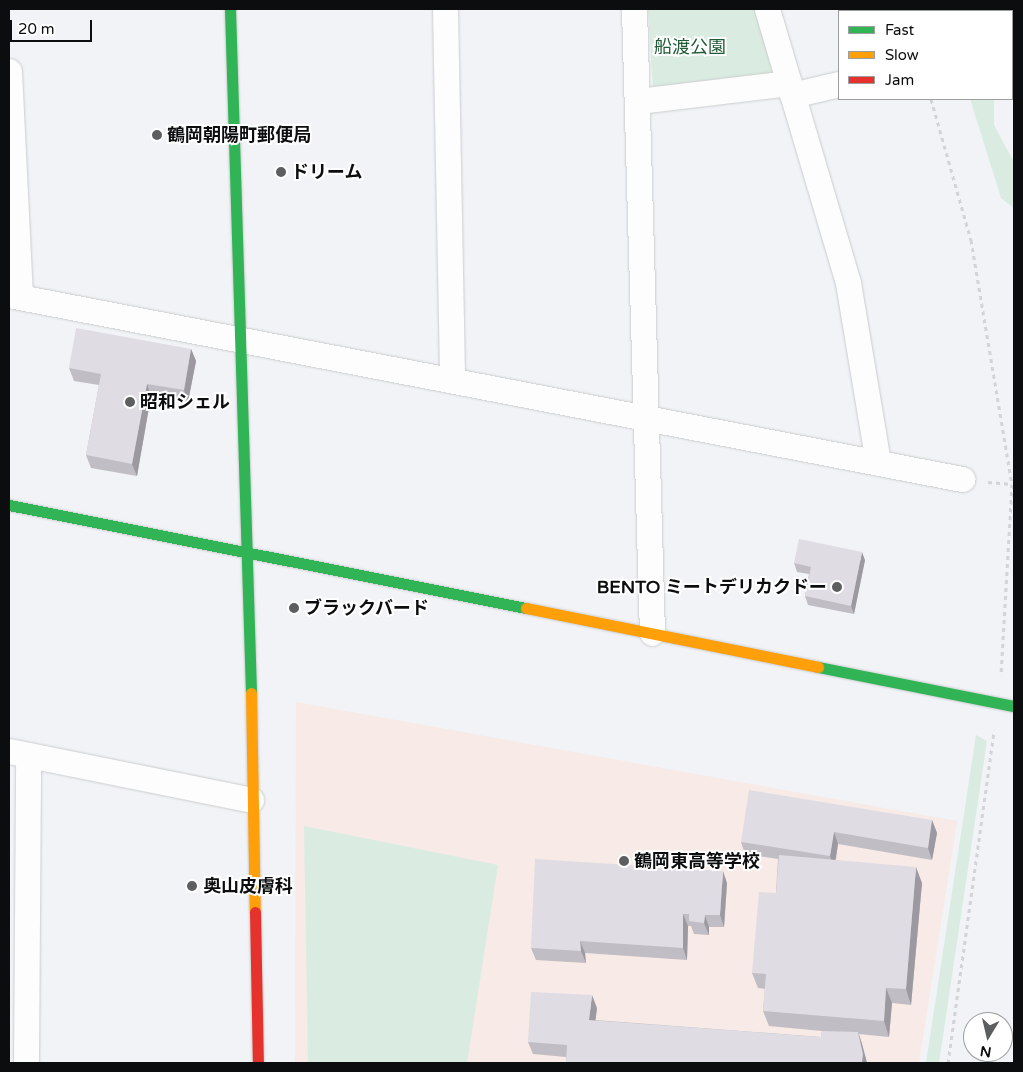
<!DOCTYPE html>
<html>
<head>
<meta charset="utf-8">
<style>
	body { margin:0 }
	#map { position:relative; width:1023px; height:1072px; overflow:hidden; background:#f1f3f6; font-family:"Varela Round","Noto Sans JP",sans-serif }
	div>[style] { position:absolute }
	.education>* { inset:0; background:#f7eae7 }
	.green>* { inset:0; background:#daece1 }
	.river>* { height:50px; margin:-25px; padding:0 25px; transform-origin:25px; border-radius:25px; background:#9cc1c7 }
	.path>* { height:3px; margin-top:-1.5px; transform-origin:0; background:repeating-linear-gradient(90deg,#d4d4d6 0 4px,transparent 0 8px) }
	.roads { filter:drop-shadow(0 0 1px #cbccce) drop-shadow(0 0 1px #cbccce) }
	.street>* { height:25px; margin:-12.5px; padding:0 12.5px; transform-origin:12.5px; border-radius:12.5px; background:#fdfdfe }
	.fast>* { height:11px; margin:-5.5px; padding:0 5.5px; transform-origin:5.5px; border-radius:5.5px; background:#30b455 }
	.slow>* { height:11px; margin:-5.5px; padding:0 5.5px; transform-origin:5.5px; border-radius:5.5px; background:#ff9f0a }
	.jam>* { height:11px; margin:-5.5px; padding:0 5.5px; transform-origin:5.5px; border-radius:5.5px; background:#e5322d }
	.wall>* { inset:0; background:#c0bdc4 }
	.shaded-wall>* { inset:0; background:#9c9aa0 }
	.building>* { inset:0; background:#dfdce4 }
	.dots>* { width:14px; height:14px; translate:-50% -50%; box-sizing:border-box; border:2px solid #fff; border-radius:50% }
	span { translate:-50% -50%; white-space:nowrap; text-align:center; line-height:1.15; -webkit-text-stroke:4px #fff; paint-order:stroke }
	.park-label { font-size:18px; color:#215b37 }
	.poi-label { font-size:18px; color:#0b0d0e; font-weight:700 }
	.left { translate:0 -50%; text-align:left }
	.right { translate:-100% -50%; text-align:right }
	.frame { position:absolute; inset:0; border:10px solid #0b0d0e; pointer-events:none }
	.legend { position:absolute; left:838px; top:10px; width:175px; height:90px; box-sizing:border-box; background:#fff; border:1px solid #9d9e9f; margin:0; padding:6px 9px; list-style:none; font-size:15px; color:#0b0d0e }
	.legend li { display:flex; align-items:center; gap:10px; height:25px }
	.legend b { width:25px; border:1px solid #9d9e9f }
	.north { position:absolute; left:963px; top:1012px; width:50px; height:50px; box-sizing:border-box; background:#fff; border:1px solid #9d9e9f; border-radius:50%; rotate:189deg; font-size:14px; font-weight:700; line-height:20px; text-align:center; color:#0b0d0e }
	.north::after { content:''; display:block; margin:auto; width:18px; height:22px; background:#5c5e5f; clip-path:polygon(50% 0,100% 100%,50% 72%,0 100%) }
	.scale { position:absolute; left:10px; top:20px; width:82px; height:22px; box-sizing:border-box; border:2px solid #0b0d0e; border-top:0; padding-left:6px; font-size:15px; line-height:18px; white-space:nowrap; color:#0b0d0e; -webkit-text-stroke:4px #fff; paint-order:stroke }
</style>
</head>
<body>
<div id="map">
	<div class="education">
		<i style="clip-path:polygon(296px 702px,957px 821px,919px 1063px,295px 1063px)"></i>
	</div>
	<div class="green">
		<i style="clip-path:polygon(648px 9px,757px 9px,776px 76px,653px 90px)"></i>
		<i style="clip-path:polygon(970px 99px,994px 99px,994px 125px,1014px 162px,1014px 208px,1001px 198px)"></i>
		<i style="clip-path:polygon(976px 735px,987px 741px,939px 1063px,926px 1063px)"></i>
		<i style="clip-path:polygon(304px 826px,498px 865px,467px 1063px,308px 1063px)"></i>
	</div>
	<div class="river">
		<i style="left:1008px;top:9px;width:2px;rotate:90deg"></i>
	</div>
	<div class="path">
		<i style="left:902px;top:9px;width:2px;rotate:63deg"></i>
		<i style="left:931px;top:99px;width:147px;rotate:74.2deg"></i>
		<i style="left:971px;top:240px;width:247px;rotate:80.5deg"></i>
		<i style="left:1012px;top:484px;width:192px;rotate:93.3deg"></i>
		<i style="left:988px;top:482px;width:24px;rotate:5deg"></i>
		<i style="left:948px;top:1063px;width:336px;rotate:-82.1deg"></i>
	</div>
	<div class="roads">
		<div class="street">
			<i style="left:445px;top:9px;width:371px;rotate:88.9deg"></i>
			<i style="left:634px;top:9px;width:624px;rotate:88.35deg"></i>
			<i style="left:767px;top:9px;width:286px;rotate:73.5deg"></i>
			<i style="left:848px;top:283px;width:182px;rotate:80.5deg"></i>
			<i style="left:1012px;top:43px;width:2px;rotate:-27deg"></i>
			<i style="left:9px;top:71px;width:226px;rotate:87.2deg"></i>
			<i style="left:792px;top:95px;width:48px;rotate:-13.2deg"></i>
			<i style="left:638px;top:101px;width:152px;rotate:-6.8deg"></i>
			<i style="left:9px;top:295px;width:971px;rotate:10.93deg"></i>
			<i style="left:9px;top:751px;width:247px;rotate:11.4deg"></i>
			<i style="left:26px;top:1063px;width:308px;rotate:-89.6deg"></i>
		</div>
		<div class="fast">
			<i style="left:230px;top:9px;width:684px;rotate:88.24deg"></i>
			<i style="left:9px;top:505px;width:527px;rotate:11.27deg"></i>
			<i style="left:818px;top:667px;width:200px;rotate:11.3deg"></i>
		</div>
		<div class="slow">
			<i style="left:526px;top:608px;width:298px;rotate:11.4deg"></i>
			<i style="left:251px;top:693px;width:219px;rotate:89deg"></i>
		</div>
		<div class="jam">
			<i style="left:255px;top:912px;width:151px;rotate:88.9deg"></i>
		</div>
	</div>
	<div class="wall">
		<i style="clip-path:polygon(191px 349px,196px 361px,188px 402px,151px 396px,137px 476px,91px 468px,86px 455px,99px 385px,74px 381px,69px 368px)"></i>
		<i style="clip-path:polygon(865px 560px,854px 614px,808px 605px,805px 596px,809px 574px,797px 572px,794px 563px)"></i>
		<i style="clip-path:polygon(932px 820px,937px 833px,932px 860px,838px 844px,836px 860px,922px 883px,911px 1005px,892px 1003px,889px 1037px,859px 1034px,862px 1044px,867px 1063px,566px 1063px,566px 1057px,533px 1054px,528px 1042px,597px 1008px,595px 1020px,821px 1037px,822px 1031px,769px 1026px,763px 1011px,765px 989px,758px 988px,752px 973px,776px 893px,778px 859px,745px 854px,741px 842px)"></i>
		<i style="clip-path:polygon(727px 883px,724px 927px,709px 927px,709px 935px,694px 934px,691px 926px,688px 926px,687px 960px,585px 953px,586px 963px,536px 960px,531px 948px)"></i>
	</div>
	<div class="shaded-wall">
		<i style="clip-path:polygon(191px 349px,196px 361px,188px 402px,184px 390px)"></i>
		<i style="clip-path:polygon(147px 384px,151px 396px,137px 476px,132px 464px)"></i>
		<i style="clip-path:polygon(862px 552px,865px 560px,854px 614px,851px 606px)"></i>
		<i style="clip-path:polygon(932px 820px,937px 833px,932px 860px,928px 848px)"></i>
		<i style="clip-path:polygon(834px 832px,838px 844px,834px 868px,830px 856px)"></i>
		<i style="clip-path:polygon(916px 867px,922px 883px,911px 1005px,906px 989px)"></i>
		<i style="clip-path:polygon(723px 871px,727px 883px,724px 927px,720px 915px)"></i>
		<i style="clip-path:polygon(683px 914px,688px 926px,687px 960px,683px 948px)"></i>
		<i style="clip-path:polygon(705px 915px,709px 927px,709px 935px,704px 923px)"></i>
		<i style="clip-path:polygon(580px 941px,585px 953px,586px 963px,581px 951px)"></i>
		<i style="clip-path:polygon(886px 988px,892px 1003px,889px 1037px,884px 1021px)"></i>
		<i style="clip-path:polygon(592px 995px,597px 1008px,594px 1032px,589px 1020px)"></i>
		<i style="clip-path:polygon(858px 1032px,862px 1044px,867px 1063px,862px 1063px)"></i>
	</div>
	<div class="building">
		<i style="clip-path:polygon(76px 328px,191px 349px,184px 390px,147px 384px,132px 464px,86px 455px,101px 374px,69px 368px)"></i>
		<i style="clip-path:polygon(799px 539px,862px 552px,851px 606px,805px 596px,811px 567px,794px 563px)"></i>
		<i style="clip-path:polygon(749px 790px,932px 820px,928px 848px,834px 832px,830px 856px,741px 842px)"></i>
		<i style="clip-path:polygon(779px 855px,916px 867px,906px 989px,886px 988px,884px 1021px,763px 1011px,766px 974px,752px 973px,759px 892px,776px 893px)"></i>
		<i style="clip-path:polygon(535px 859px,723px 871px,720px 915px,705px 915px,704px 923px,689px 921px,689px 914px,683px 914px,683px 948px,580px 941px,581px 951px,531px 948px)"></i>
		<i style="clip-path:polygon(531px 992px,592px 995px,589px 1020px,821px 1037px,822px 1031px,858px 1032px,863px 1054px,862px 1063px,566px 1063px,567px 1045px,528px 1042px)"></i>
	</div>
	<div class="dots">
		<i style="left:157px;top:135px;background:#5c5e5f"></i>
		<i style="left:281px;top:172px;background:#5c5e5f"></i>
		<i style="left:130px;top:402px;background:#5c5e5f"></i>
		<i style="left:837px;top:587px;background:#5c5e5f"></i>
		<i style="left:294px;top:608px;background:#5c5e5f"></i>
		<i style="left:624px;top:861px;background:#5c5e5f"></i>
		<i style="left:192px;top:886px;background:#5c5e5f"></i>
	</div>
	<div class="park-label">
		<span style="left:690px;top:47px">船渡公園</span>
	</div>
	<div class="poi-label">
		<span class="left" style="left:167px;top:135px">鶴岡朝陽町郵便局</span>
		<span class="left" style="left:291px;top:172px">ドリーム</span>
		<span class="left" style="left:140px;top:402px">昭和シェル</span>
		<span class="right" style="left:827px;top:587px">BENTO ミートデリカクドー</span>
		<span class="left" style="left:304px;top:608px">ブラックバード</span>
		<span class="left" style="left:634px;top:861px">鶴岡東高等学校</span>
		<span class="left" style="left:203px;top:886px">奥山皮膚科</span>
	</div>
	<div class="frame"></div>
	<ul class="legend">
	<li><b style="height:6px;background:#30b455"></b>Fast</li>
	<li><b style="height:6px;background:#ff9f0a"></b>Slow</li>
	<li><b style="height:6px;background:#e5322d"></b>Jam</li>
	</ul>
	<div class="north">N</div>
	<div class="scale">20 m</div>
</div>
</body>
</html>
